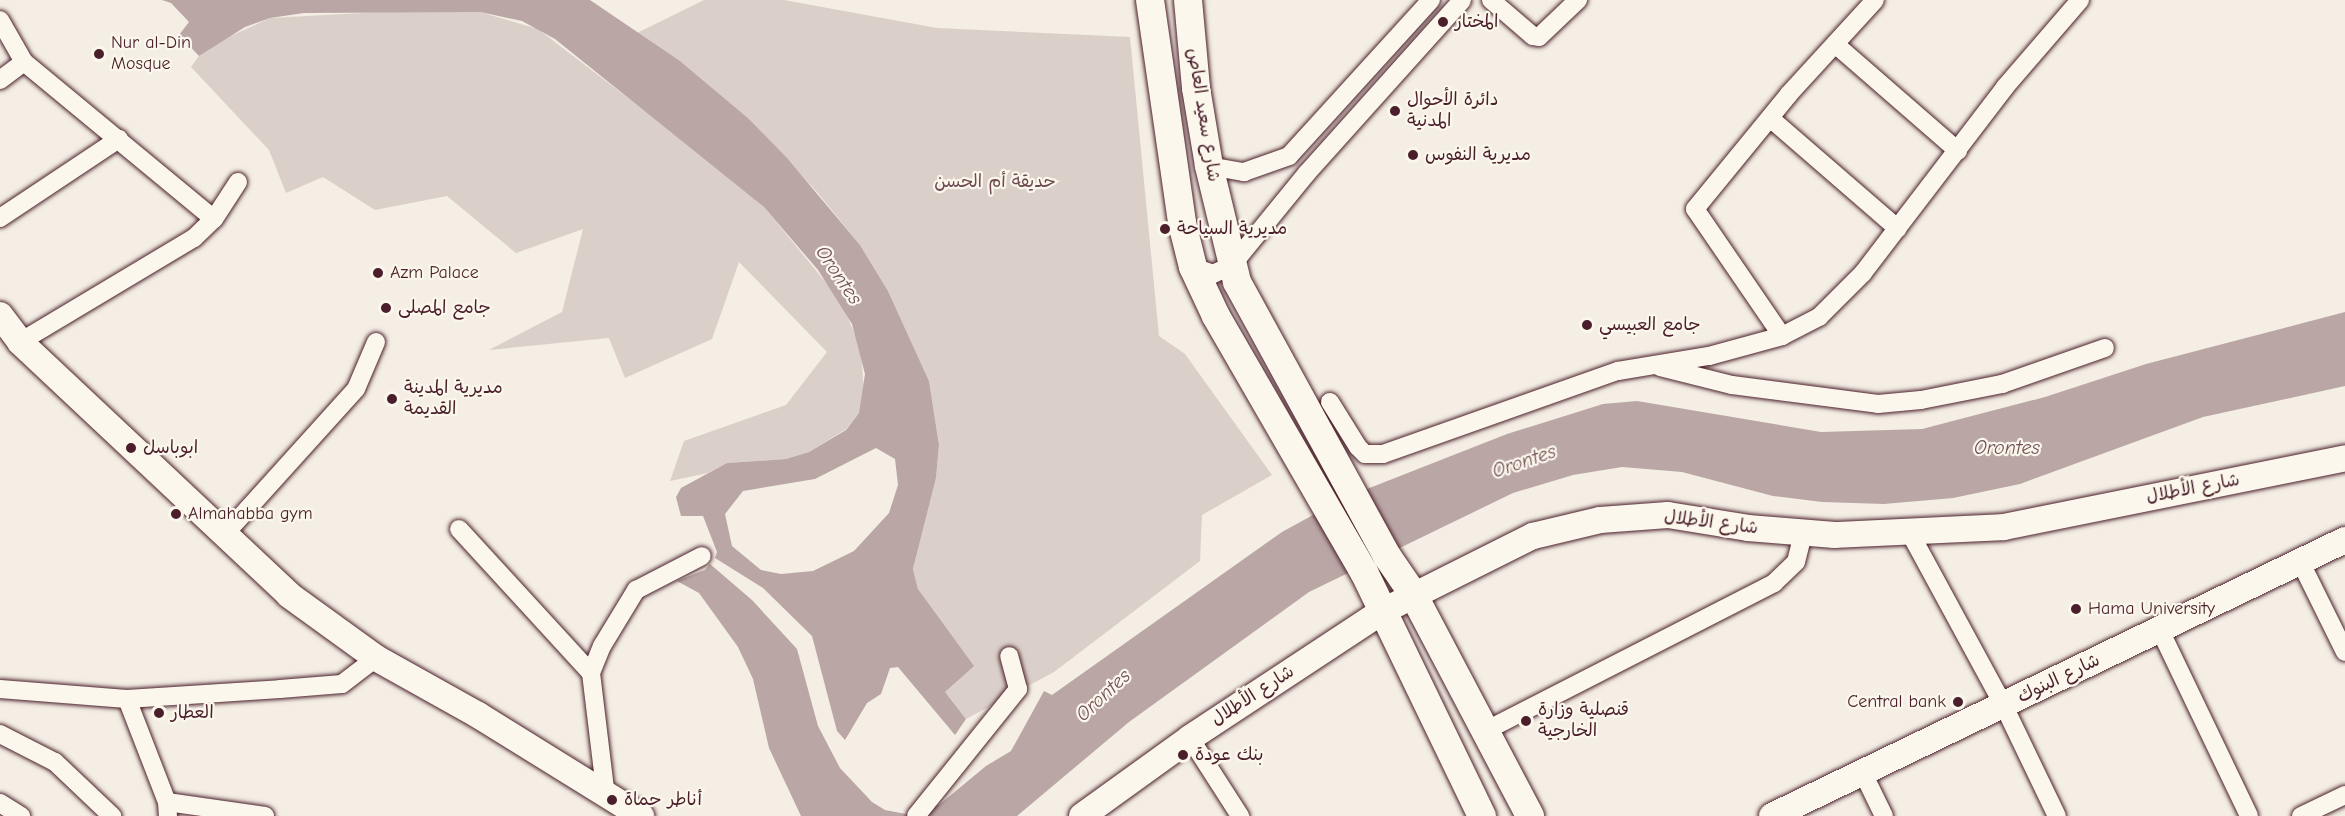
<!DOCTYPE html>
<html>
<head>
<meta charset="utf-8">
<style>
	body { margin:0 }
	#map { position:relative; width:2345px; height:816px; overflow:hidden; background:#f4eee4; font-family:"Comic Neue","Playpen Sans Arabic",sans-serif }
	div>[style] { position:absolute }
	.green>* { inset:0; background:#dbd0c9 }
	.water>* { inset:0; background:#baa7a5 }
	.roads { filter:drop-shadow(0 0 2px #4a1f2b) drop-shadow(0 0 2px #4a1f2b) }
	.minor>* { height:18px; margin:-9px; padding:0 9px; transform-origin:9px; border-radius:9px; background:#fbf7ec }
	.secondary>* { height:26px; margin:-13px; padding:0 13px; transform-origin:13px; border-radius:13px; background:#fbf7ec }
	.primary>* { height:28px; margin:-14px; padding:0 14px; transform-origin:14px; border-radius:14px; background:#fbf7ec }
	.dots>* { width:16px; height:16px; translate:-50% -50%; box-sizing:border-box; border:3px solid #fbf7ec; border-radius:50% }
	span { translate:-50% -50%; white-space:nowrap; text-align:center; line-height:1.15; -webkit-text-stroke:4.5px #fbf7ec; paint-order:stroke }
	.poi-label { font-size:18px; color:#4a1f2b }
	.left { translate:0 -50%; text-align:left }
	.right { translate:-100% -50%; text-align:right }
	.street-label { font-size:18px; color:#4a1f2b }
	.park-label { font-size:18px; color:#6e4b52 }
	.water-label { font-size:20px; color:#714f56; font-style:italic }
</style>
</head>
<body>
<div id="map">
	<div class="green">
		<i style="clip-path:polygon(704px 0,784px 0,937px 28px,1130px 37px,1159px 336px,1185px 354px,1272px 475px,1202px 515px,1200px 561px,1054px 672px,966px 719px,945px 692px,973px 666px,918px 589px,913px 569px,936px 478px,939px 445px,929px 381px,888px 291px,860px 245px,817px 192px,748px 118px,680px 61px,635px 34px)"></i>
		<i style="clip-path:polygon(419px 10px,480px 12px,538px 29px,722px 170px,764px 207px,841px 301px,861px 349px,864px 394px,859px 413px,846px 429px,809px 452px,786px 459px,727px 463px,708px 473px,670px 481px,684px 441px,786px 405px,827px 352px,739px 262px,712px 339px,625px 378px,609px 338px,489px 350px,562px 312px,583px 229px,516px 253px,447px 196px,375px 210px,323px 177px,286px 193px,269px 150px,191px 67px,199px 56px,224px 39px,270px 18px)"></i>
	</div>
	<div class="water">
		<i style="clip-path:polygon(evenodd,162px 0,590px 0,680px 61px,748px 118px,787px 158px,860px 245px,888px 291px,929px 381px,939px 445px,936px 478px,913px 569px,918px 589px,974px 666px,945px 692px,966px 719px,955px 735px,898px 667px,890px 668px,881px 694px,867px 703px,845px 740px,837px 731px,812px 636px,763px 588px,715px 558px,717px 552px,703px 516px,681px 516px,676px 497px,681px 488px,727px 463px,786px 459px,809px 452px,846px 430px,859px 413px,865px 374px,852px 324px,818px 270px,764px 207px,555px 39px,522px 21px,480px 12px,304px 13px,270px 18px,245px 27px,199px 56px,179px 35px,189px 22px,171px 3px,162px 0,876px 448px,895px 459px,898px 485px,889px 513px,854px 551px,813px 571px,781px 574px,761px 570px,732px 546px,725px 514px,743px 491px,815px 479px,876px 448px)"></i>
		<i style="clip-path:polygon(2345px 312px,2345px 386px,2203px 417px,2020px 484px,1953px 498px,1884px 504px,1822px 502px,1773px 496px,1682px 472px,1622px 467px,1573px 475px,1513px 493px,1309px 592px,1129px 722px,1017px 816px,801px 816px,769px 748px,753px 679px,738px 647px,699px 593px,677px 581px,705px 570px,710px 564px,752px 600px,797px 649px,818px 726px,840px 768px,872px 802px,885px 810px,911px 815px,940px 804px,986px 766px,1011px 751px,1044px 691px,1052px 695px,1282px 532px,1344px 498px,1507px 434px,1603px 404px,1637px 401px,1821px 432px,1922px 429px,2045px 397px,2146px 364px)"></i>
	</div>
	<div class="roads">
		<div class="minor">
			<i style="left:1491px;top:0;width:55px;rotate:40.6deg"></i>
			<i style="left:1533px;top:36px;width:6px;rotate:9deg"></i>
			<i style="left:1539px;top:37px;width:54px;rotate:-43.5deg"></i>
			<i style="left:0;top:20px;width:48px;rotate:60.3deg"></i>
			<i style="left:24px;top:62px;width:246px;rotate:39.6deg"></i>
			<i style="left:1835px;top:44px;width:163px;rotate:41deg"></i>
			<i style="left:0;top:80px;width:30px;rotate:-37deg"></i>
			<i style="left:1770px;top:118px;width:169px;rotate:40.9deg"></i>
			<i style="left:1209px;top:166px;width:36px;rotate:10deg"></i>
			<i style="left:1244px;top:172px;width:48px;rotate:-19.6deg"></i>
			<i style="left:1289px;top:156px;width:211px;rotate:-47.7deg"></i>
			<i style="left:0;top:218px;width:143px;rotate:-33.6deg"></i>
			<i style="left:1193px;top:267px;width:21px;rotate:19deg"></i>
			<i style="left:1213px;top:274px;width:21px;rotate:-25deg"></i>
			<i style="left:1232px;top:265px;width:119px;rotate:-50.8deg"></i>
			<i style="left:1307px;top:173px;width:232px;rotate:-48.1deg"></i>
			<i style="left:1782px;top:336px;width:154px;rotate:-124.4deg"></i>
			<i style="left:1695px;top:209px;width:149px;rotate:-50.7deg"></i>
			<i style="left:1789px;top:94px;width:127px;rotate:-47.5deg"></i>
			<i style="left:20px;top:342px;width:203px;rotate:-30.9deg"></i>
			<i style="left:194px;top:238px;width:28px;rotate:-44deg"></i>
			<i style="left:214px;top:219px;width:44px;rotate:-57deg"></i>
			<i style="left:1660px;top:367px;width:74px;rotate:14deg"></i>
			<i style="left:1732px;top:385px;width:147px;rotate:7.4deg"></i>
			<i style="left:1878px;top:404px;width:43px;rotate:-5.3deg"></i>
			<i style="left:1921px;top:400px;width:83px;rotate:-11.2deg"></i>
			<i style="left:2002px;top:384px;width:109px;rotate:-19.3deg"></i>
			<i style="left:1330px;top:402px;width:53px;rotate:58.1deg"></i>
			<i style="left:1358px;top:447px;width:10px;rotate:45deg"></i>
			<i style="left:1365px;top:454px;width:18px"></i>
			<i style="left:1383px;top:454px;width:249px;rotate:-19.5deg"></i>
			<i style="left:1618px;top:371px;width:92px;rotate:-9.4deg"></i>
			<i style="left:1709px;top:356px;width:76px;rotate:-15.3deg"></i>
			<i style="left:1782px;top:336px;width:42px;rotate:-27.2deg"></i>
			<i style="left:1819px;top:317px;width:62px;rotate:-45deg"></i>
			<i style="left:1863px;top:273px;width:234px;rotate:-52.6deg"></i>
			<i style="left:2005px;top:87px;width:115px;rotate:-49.2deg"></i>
			<i style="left:459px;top:529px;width:195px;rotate:47.5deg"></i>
			<i style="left:1910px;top:533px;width:197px;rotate:61.5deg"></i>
			<i style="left:2004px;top:706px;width:122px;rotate:64.3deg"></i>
			<i style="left:225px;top:534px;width:195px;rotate:-47.9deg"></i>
			<i style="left:356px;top:389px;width:51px;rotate:-66.9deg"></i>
			<i style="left:2301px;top:563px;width:99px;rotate:63.7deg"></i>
			<i style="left:2160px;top:630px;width:206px;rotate:64.4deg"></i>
			<i style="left:0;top:689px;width:127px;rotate:4.5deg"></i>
			<i style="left:127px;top:699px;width:153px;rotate:-3.7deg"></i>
			<i style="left:280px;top:689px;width:62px;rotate:-4.6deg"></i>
			<i style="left:342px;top:684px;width:43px;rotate:-37.4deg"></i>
			<i style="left:127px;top:699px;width:110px;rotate:68.8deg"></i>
			<i style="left:167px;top:802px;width:14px;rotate:86deg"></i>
			<i style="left:1485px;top:731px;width:325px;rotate:-27.1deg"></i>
			<i style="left:1774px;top:583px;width:30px;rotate:-44deg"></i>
			<i style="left:1796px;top:562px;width:30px;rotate:-76deg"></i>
			<i style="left:0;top:734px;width:62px;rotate:27deg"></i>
			<i style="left:55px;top:762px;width:79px;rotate:43.5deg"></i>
			<i style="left:1190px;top:738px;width:93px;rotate:57.3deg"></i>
			<i style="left:1863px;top:773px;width:48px;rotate:64deg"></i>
			<i style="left:606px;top:797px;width:125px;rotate:-96.9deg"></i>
			<i style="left:591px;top:673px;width:29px;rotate:-68deg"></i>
			<i style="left:602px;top:646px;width:66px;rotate:-58.7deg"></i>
			<i style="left:636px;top:590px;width:74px;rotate:-27.3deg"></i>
			<i style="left:167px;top:802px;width:99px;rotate:8.1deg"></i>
			<i style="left:0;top:803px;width:25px;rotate:32deg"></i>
			<i style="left:916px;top:816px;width:163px;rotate:-51.2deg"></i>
			<i style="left:1018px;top:689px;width:34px;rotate:-105deg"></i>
			<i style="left:2301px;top:816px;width:49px;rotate:-25.5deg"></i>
		</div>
		<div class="secondary">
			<i style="left:0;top:315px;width:34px;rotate:53deg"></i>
			<i style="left:20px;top:342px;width:369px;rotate:43.2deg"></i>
			<i style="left:289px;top:595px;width:107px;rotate:35.9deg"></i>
			<i style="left:376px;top:658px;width:117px;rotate:29.2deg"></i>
			<i style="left:478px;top:715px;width:192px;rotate:31.8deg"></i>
			<i style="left:1082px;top:816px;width:133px;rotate:-35.8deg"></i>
			<i style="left:1190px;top:738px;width:229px;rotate:-33.4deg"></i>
			<i style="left:1381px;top:612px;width:170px;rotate:-26.6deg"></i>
			<i style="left:1533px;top:536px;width:69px;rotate:-13.4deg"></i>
			<i style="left:1600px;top:520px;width:68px;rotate:-4.2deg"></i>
			<i style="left:1668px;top:515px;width:81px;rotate:9.2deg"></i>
			<i style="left:1748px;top:528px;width:87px;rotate:4.6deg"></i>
			<i style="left:1835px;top:535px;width:169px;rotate:-2.7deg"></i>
			<i style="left:2004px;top:527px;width:348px;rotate:-11.4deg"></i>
			<i style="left:1772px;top:816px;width:636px;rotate:-25.72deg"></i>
		</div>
		<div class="primary">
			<i style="left:1150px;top:0;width:225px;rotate:81.8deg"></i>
			<i style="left:1182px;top:223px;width:45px;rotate:76deg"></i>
			<i style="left:1193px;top:267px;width:54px;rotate:64.9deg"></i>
			<i style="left:1216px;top:316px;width:296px;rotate:60deg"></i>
			<i style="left:1364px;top:572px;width:271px;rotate:64.2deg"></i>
			<i style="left:1188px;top:0;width:88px;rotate:84.8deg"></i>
			<i style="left:1196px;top:88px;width:79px;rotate:80.5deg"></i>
			<i style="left:1209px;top:166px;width:119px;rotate:76.4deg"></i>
			<i style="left:1237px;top:282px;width:312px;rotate:61.3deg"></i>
			<i style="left:1387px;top:556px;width:46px;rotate:55.6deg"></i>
			<i style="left:1413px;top:594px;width:251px;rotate:62.2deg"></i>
		</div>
	</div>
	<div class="dots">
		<i style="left:1443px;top:22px;background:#4a1f2b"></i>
		<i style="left:99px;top:54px;background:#4a1f2b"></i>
		<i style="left:1395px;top:111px;background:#4a1f2b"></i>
		<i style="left:1413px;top:155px;background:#4a1f2b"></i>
		<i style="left:1165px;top:229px;background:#4a1f2b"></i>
		<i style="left:378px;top:273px;background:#4a1f2b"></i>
		<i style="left:386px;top:308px;background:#4a1f2b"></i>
		<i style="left:1587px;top:325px;background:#4a1f2b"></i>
		<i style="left:392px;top:399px;background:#4a1f2b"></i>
		<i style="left:131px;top:448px;background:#4a1f2b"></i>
		<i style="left:176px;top:514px;background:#4a1f2b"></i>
		<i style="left:2076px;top:609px;background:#4a1f2b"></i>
		<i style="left:1958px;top:702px;background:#4a1f2b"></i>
		<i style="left:159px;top:713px;background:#4a1f2b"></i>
		<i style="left:1526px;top:721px;background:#4a1f2b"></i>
		<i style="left:1183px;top:755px;background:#4a1f2b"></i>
		<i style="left:612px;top:800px;background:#4a1f2b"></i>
	</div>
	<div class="poi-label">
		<span class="left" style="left:1455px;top:22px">المختار</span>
		<span class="left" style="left:111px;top:54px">Nur al-Din<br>Mosque</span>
		<span class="left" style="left:1407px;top:111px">دائرة الأحوال<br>المدنية</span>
		<span class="left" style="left:1425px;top:155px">مديرية النفوس</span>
		<span class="left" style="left:1177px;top:229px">مديرية السياحة</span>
		<span class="left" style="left:390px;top:273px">Azm Palace</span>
		<span class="left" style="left:398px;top:308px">جامع المصلى</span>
		<span class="left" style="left:1599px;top:325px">جامع العبيسي</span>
		<span class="left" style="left:404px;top:399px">مديرية المدينة<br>القديمة</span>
		<span class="left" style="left:143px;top:448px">ابوباسل</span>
		<span class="left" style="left:188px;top:514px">Almahabba gym</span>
		<span class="left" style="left:2088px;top:609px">Hama University</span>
		<span class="right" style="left:1946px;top:702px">Central bank</span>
		<span class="left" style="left:1538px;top:721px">قنصلية وزارة<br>الخارجية</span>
		<span class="left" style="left:171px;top:713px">العطار</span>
		<span class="left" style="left:1195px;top:755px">بنك عودة</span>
		<span class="left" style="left:624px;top:800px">أناطر حماة</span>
	</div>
	<div class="street-label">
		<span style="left:1203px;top:115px;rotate:81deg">شارع سعيد العاص</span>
		<span style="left:2193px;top:489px;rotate:-11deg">شارع الأطلال</span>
		<span style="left:1711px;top:523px;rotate:7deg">شارع الأطلال</span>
		<span style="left:2059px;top:679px;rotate:-26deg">شارع البنوك</span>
		<span style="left:1253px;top:696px;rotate:-33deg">شارع الأطلال</span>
	</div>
	<div class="park-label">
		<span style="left:995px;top:182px">حديقة أم الحسن</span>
	</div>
	<div class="water-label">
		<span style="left:839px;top:275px;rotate:56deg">Orontes</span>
		<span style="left:2007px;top:447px">Orontes</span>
		<span style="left:1524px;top:461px;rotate:-19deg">Orontes</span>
		<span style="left:1103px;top:695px;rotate:-43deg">Orontes</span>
	</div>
</div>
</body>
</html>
